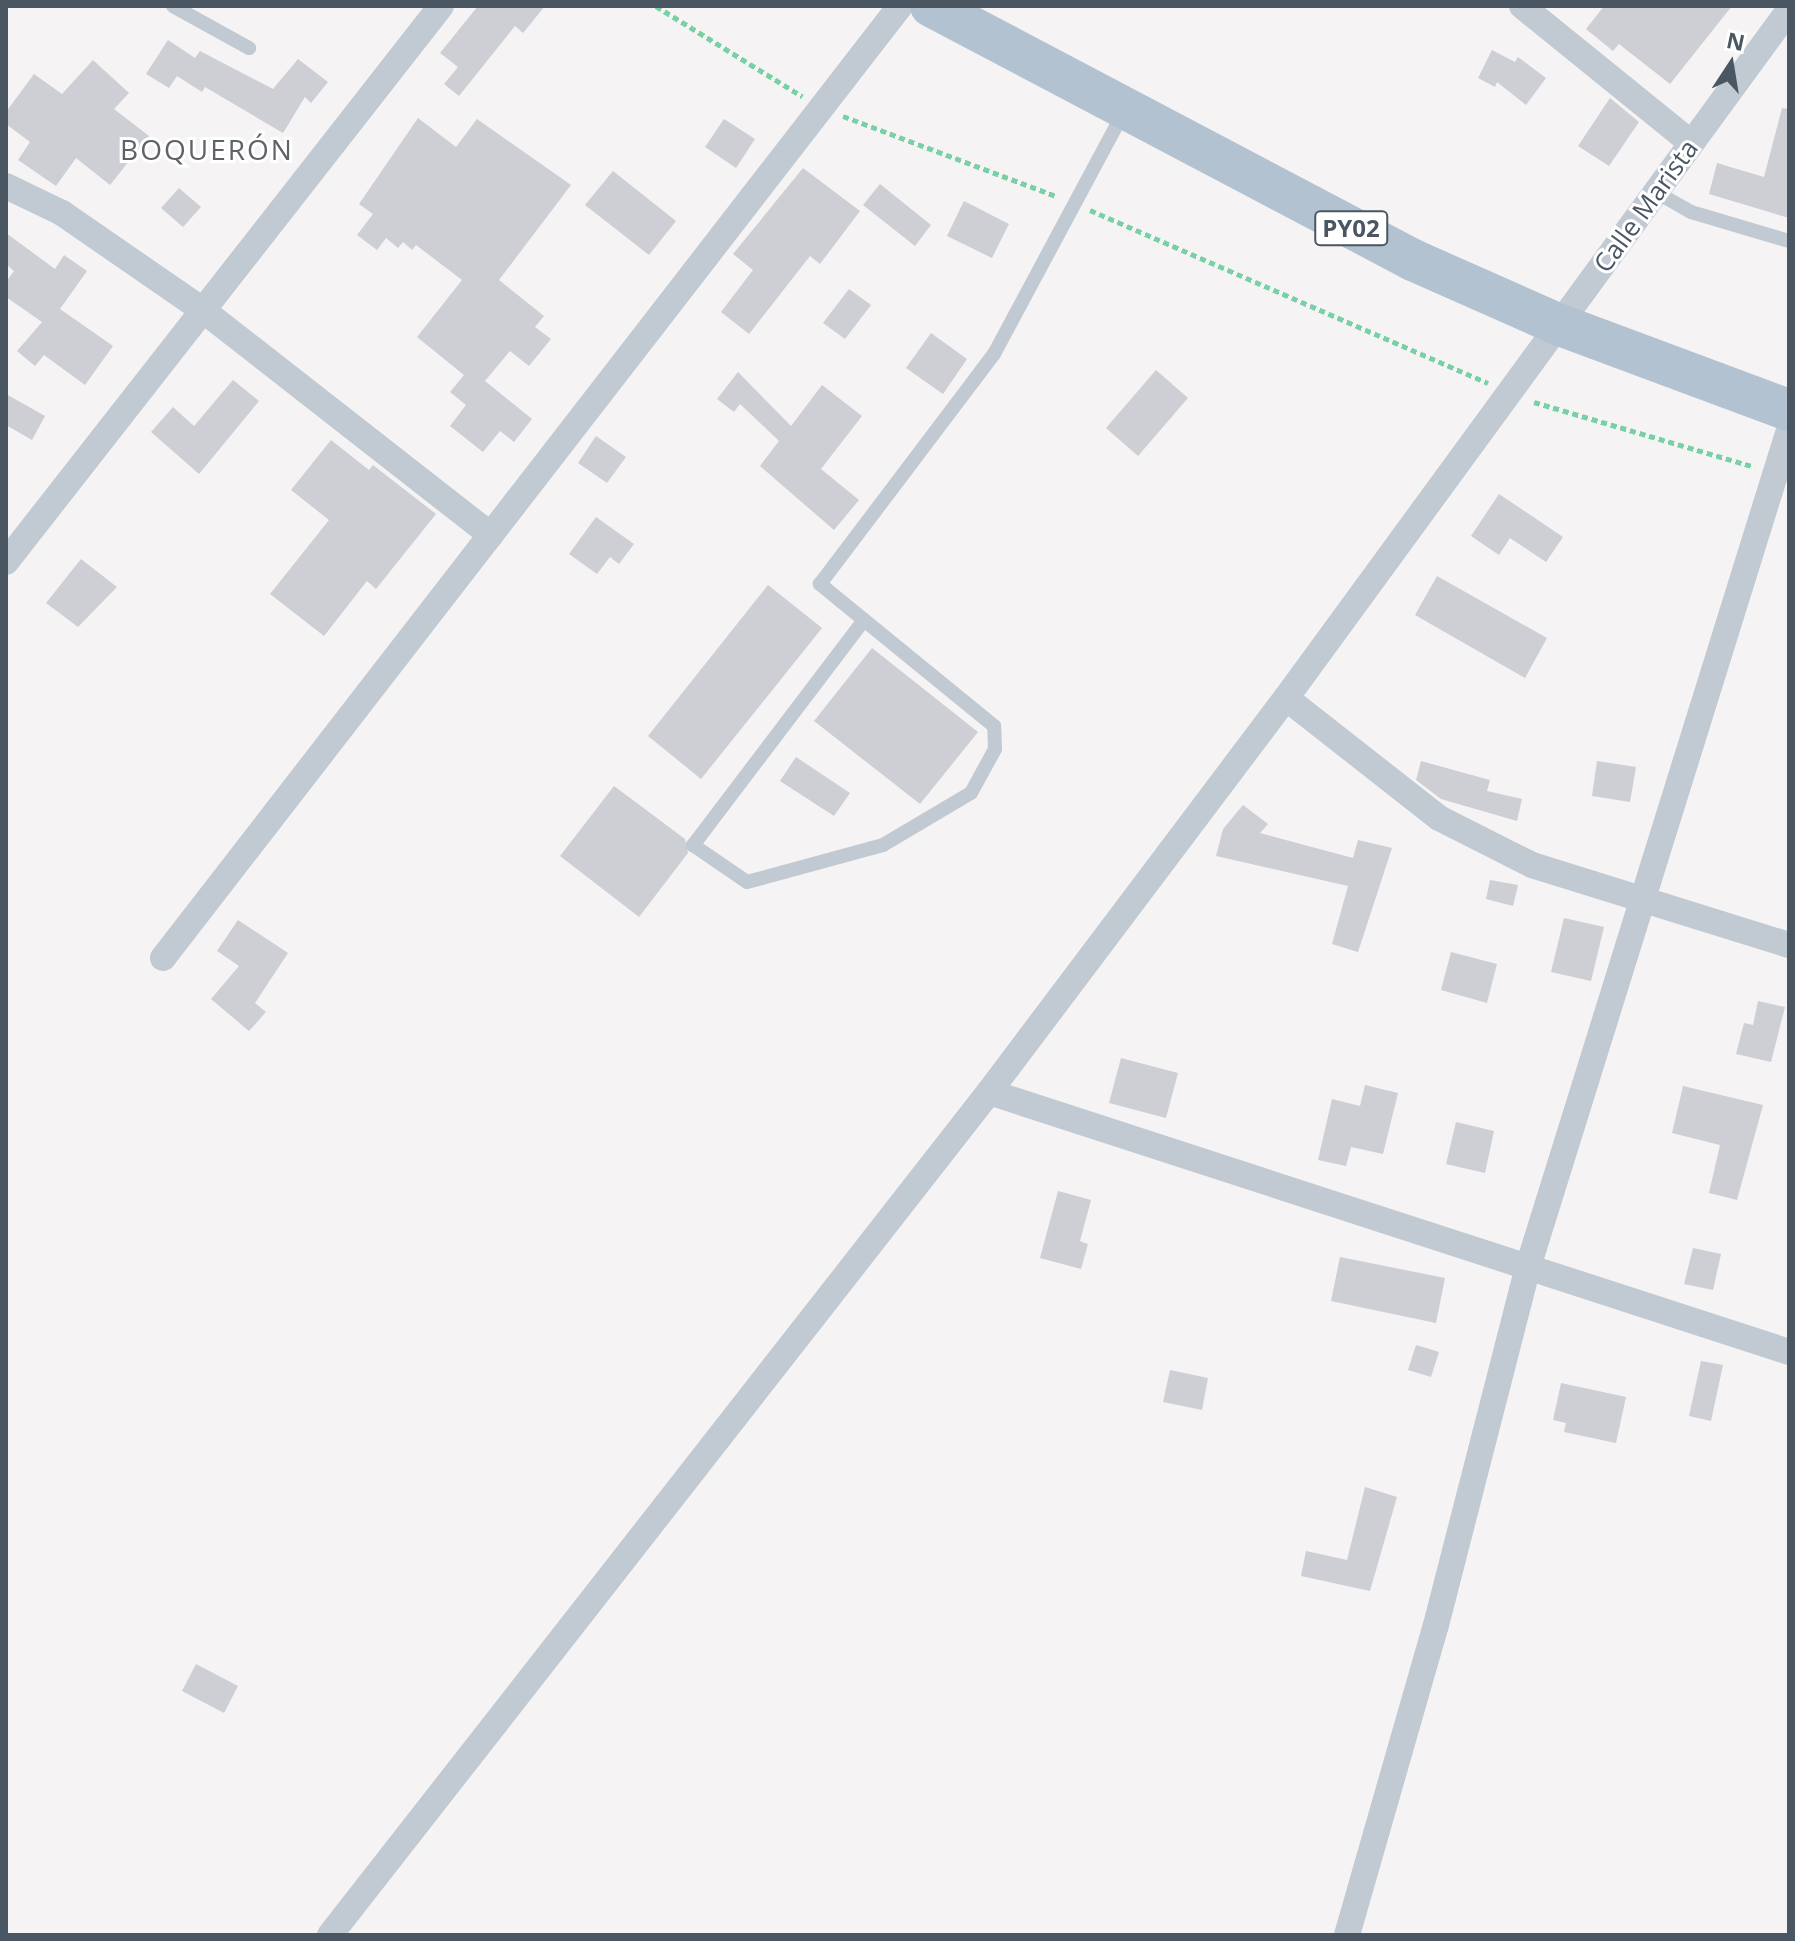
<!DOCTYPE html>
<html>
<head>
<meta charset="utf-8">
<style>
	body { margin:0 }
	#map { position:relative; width:1795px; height:1941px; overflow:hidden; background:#f5f3f3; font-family:"Open Sans",sans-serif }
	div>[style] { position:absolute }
	.building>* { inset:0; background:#cdcfd5 }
	.path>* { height:5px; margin-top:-2.5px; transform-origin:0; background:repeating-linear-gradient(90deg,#7ad0a6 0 6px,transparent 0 10px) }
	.service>* { height:14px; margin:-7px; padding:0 7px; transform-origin:7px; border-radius:7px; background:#c1cad2 }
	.minor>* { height:26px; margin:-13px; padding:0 13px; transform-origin:13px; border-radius:13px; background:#c1cad2 }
	.primary>* { height:42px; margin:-21px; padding:0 21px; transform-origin:21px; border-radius:21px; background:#b3c2d1 }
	span { translate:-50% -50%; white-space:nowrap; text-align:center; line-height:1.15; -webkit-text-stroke:6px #fff; paint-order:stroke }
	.shield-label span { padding:2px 6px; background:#fff; border:2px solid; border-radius:6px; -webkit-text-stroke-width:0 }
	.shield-label { font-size:24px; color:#4a5661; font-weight:700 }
	.street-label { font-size:26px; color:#4a5661 }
	.neighbourhood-label { font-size:28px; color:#5f6368; letter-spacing:2px }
	.frame { position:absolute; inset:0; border:8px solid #4a5661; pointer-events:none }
	.north { position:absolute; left:1691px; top:24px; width:80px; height:80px; -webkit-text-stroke:6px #fff; paint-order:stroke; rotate:12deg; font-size:22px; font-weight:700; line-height:32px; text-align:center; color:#4a5661 }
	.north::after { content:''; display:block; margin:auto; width:28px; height:36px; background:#4a5661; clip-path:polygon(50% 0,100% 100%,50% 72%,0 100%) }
</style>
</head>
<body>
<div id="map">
	<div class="building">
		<i style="clip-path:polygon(478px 6px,545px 6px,523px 33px,515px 26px,459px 96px,444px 84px,458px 67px,440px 53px)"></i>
		<i style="clip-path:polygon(1604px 6px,1732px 6px,1670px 84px,1619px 44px,1613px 51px,1586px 29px)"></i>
		<i style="clip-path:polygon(168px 40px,195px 58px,200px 51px,273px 89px,298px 59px,328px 82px,311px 103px,305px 97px,283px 133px,205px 87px,202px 92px,177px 76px,169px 88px,146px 74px)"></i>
		<i style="clip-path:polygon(1492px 50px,1515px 62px,1518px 57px,1546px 78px,1526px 105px,1497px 82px,1495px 87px,1478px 78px)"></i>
		<i style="clip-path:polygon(93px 60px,129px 93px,114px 109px,149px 136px,110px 185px,76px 158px,56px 186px,18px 160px,30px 142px,6px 124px,6px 112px,34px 74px,62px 94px)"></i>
		<i style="clip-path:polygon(1610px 98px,1639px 122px,1609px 166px,1578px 146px)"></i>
		<i style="clip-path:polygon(1782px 108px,1789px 109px,1789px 218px,1709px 194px,1717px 163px,1764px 177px)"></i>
		<i style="clip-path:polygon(418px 118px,456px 147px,477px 119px,571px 185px,499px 280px,544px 316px,535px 327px,551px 339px,529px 366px,510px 351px,485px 381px,532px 419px,514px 442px,500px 431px,483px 452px,450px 426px,466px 405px,450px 392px,464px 375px,417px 337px,462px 280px,416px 245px,412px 250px,403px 242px,398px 248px,386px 238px,377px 250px,357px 235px,373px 214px,359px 204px)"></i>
		<i style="clip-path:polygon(724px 119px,755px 139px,736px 168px,705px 147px)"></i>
		<i style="clip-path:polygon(803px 168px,860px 211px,820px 264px,810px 256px,749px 334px,721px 312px,753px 270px,733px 254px)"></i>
		<i style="clip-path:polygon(613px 171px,676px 221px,649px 255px,585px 205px)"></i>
		<i style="clip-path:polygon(880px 184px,931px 225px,915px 246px,863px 205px)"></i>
		<i style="clip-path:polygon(179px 188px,201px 207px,183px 227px,161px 208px)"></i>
		<i style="clip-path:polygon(964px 201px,1009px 224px,992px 258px,947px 236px)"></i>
		<i style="clip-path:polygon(6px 233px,55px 269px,64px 255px,87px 271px,60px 309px,113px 346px,85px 385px,44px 355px,35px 366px,17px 351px,42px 322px,6px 297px,6px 282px,14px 271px,6px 264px)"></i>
		<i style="clip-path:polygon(849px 289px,871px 305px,845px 339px,823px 323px)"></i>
		<i style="clip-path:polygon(931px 333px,967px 359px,943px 394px,906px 368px)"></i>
		<i style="clip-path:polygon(1156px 370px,1188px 398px,1138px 456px,1106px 428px)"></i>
		<i style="clip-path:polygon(738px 372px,791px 426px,822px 385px,862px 416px,821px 469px,859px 500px,834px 530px,760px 466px,779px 441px,740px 404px,734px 412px,717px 399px)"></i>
		<i style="clip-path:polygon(233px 380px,259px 401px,199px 474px,151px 432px,173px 407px,194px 426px)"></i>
		<i style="clip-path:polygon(6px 394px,45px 416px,32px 440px,6px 425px)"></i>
		<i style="clip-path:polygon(596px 436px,626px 457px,607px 483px,578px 463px)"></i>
		<i style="clip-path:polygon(331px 440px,369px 470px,373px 465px,436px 514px,376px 589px,367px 581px,324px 636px,270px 594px,329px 520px,291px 490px)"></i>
		<i style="clip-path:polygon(1499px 494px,1563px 537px,1546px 562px,1510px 538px,1499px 555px,1471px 536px)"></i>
		<i style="clip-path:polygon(596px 517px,634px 544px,619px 564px,610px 557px,597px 574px,569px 554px)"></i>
		<i style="clip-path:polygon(81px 559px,117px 587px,78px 627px,46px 603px)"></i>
		<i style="clip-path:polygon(1437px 576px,1547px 638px,1525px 678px,1415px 615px)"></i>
		<i style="clip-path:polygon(768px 585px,822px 628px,701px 779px,648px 736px)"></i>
		<i style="clip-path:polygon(872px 648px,978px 732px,920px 804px,814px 721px)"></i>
		<i style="clip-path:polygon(796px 757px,850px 793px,834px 816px,780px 781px)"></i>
		<i style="clip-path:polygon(1421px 761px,1490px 780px,1487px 791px,1522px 799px,1517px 821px,1441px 799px,1416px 780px)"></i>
		<i style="clip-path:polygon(1597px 761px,1636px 767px,1630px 802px,1592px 796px)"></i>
		<i style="clip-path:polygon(614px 786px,685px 839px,688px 853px,639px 917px,560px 856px)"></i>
		<i style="clip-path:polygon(1243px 805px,1268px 824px,1260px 833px,1353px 858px,1358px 840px,1392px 848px,1358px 952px,1332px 944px,1348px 886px,1216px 856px,1223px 829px)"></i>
		<i style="clip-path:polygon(1490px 880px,1518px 885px,1513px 906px,1486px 899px)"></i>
		<i style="clip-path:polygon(1564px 918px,1604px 927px,1591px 981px,1551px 972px)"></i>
		<i style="clip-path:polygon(238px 920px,288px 953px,255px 1003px,266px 1012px,249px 1031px,211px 999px,239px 966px,217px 951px)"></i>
		<i style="clip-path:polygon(1451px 952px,1497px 964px,1487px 1003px,1441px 990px)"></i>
		<i style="clip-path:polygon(1758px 1001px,1785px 1007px,1771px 1062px,1736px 1054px,1744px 1023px,1753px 1025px)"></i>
		<i style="clip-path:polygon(1121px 1058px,1178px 1073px,1166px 1118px,1109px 1103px)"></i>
		<i style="clip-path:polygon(1365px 1085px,1398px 1093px,1383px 1154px,1351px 1147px,1346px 1166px,1318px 1160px,1332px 1099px,1360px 1106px)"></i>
		<i style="clip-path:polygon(1683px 1086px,1763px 1105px,1737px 1200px,1709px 1193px,1720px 1145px,1672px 1133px)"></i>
		<i style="clip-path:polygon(1456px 1122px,1494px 1131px,1485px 1173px,1446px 1164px)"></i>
		<i style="clip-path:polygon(1058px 1191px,1091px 1200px,1080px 1241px,1088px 1244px,1081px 1269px,1040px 1258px)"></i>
		<i style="clip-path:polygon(1693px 1248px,1721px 1254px,1713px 1290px,1684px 1284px)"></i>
		<i style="clip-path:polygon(1340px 1257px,1445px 1278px,1436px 1323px,1331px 1301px)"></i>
		<i style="clip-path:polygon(1416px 1345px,1439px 1352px,1431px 1377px,1408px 1370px)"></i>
		<i style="clip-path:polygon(1701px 1361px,1723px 1365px,1711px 1421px,1689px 1416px)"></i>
		<i style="clip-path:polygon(1170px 1370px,1208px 1378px,1202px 1410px,1163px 1402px)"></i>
		<i style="clip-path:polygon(1561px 1383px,1626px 1397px,1616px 1443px,1564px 1432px,1566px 1423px,1553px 1420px)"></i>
		<i style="clip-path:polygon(1365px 1487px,1397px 1497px,1370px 1591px,1301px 1576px,1306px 1551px,1347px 1560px)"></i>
		<i style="clip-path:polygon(196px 1664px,238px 1686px,224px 1713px,182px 1691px)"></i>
	</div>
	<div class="path">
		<i style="left:656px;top:6px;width:172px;rotate:31.7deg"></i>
		<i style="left:843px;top:116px;width:230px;rotate:20.6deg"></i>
		<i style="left:1090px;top:210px;width:434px;rotate:23.5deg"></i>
		<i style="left:1534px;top:402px;width:230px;rotate:16.4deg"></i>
	</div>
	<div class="service">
		<i style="left:173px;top:6px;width:87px;rotate:28.9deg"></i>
		<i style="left:1656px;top:192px;width:40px;rotate:29.7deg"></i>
		<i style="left:1691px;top:212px;width:102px;rotate:16.5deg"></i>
		<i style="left:864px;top:620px;width:283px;rotate:127.2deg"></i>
		<i style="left:693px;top:845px;width:65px;rotate:34.4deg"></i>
		<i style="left:747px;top:882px;width:141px;rotate:-15.2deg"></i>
		<i style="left:883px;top:845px;width:102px;rotate:-30.6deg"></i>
		<i style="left:971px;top:793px;width:50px;rotate:-61.4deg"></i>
		<i style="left:995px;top:749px;width:23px;rotate:-92deg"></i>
		<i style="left:994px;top:726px;width:225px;rotate:-140.8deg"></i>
		<i style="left:820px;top:584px;width:288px;rotate:-52.9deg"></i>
		<i style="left:994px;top:354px;width:277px;rotate:-61.8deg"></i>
	</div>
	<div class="minor">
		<i style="left:1522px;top:6px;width:218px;rotate:39deg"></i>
		<i style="left:6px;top:186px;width:62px;rotate:25.7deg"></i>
		<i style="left:62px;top:213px;width:173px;rotate:34.6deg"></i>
		<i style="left:204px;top:311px;width:364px;rotate:38deg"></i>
		<i style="left:6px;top:562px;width:706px;rotate:-51.96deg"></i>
		<i style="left:1286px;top:698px;width:194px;rotate:38.1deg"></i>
		<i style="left:1439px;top:818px;width:104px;rotate:26.8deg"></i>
		<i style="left:1532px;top:865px;width:269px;rotate:17.3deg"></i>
		<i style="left:163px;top:958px;width:1204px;rotate:-52.25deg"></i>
		<i style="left:989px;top:1092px;width:841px;rotate:18deg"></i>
		<i style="left:330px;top:1935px;width:1070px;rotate:-51.98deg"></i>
		<i style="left:989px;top:1092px;width:493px;rotate:-53deg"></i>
		<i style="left:1286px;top:698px;width:852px;rotate:-53.83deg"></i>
		<i style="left:1347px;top:1935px;width:323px;rotate:-74deg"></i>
		<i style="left:1436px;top:1625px;width:370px;rotate:-75.6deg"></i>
		<i style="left:1528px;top:1267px;width:877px;rotate:-72.68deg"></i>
	</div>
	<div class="primary">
		<i style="left:931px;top:6px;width:545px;rotate:27.79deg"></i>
		<i style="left:1413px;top:260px;width:161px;rotate:23.9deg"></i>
		<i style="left:1560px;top:325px;width:244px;rotate:20.4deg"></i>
	</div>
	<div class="shield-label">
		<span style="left:1351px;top:228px">PY02</span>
	</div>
	<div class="street-label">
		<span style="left:1646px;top:206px;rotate:-54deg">Calle Marista</span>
	</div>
	<div class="neighbourhood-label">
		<span style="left:207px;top:149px">BOQUERÓN</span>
	</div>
	<div class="frame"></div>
	<div class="north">N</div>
</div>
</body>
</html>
